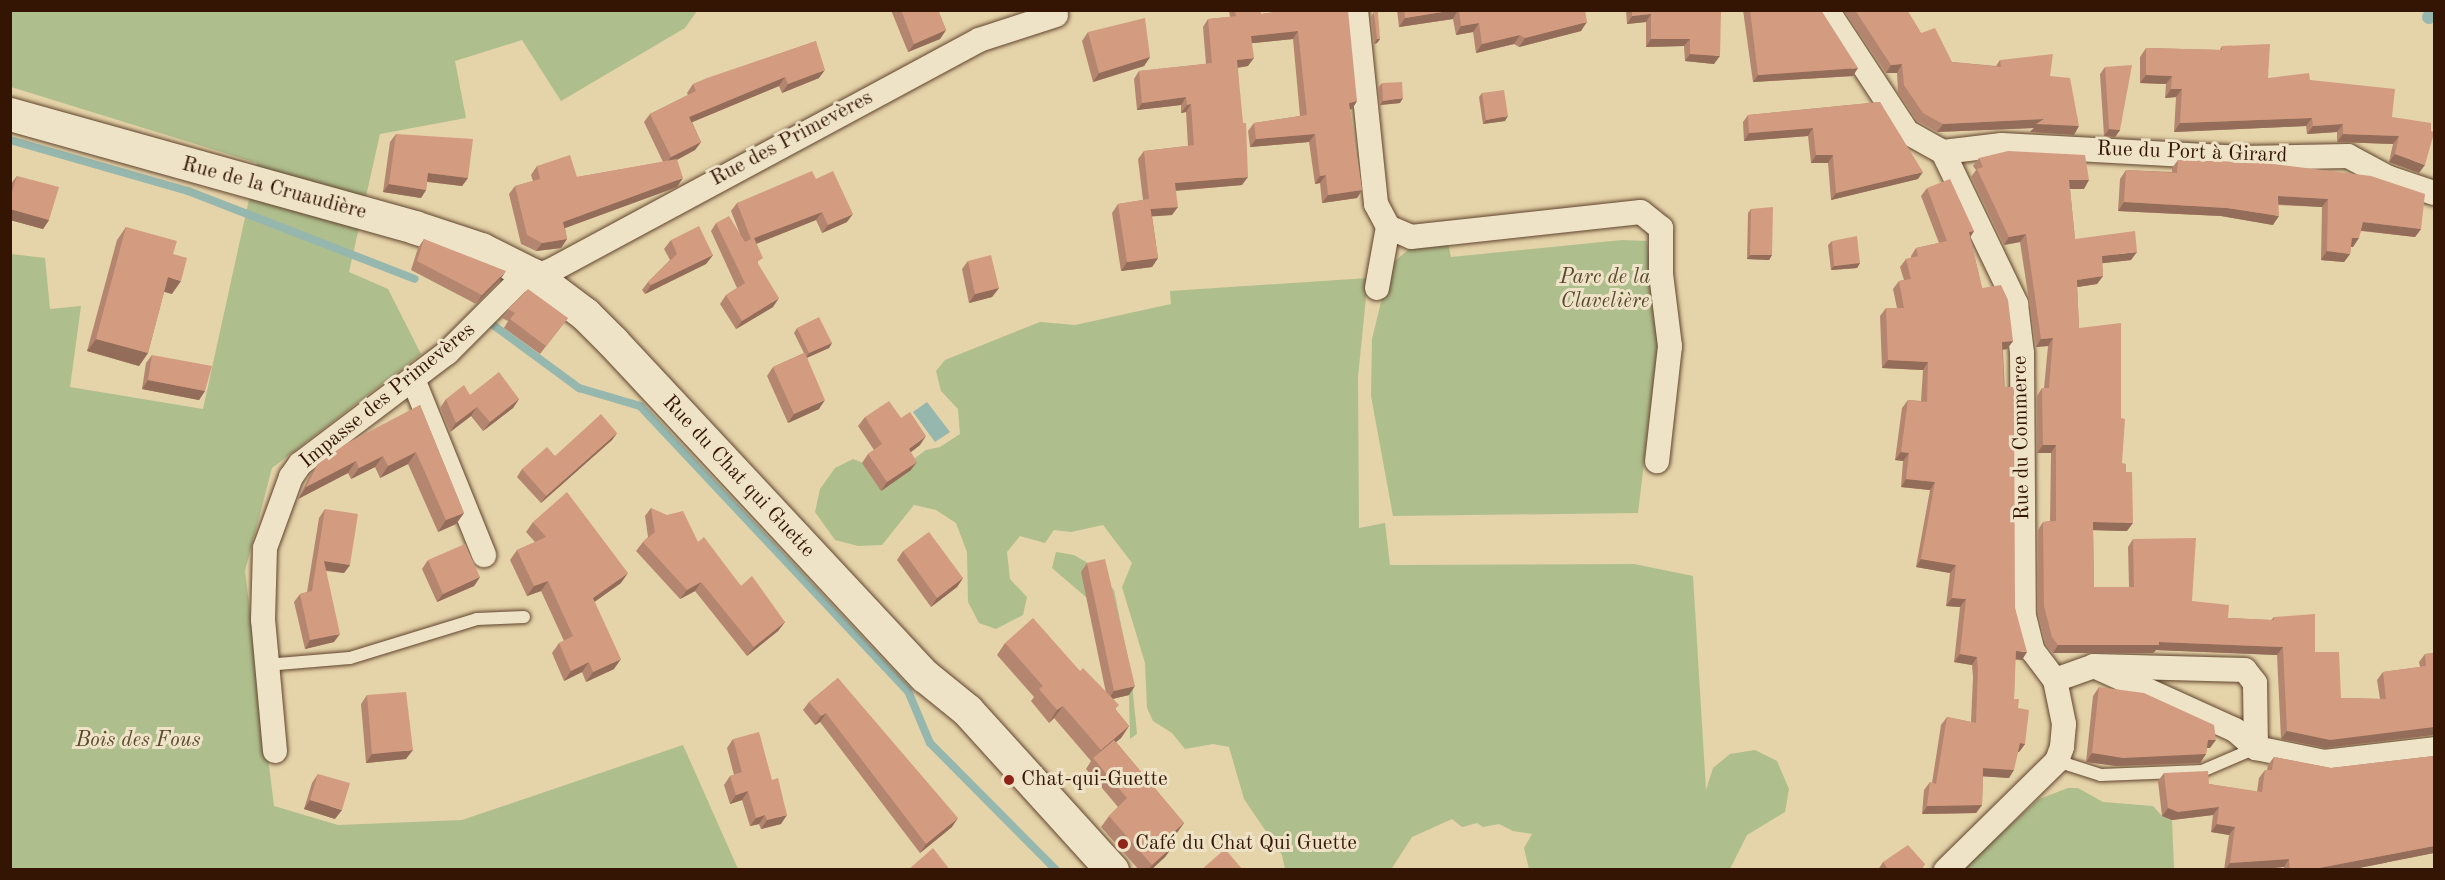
<!DOCTYPE html>
<html>
<head>
<meta charset="utf-8">
<style>
	body { margin:0 }
	#map { position:relative; width:2445px; height:880px; overflow:hidden; background:#e5d3a9; font-family:"Old Standard TT",serif }
	div>[style] { position:absolute }
	.green>* { inset:0; background:#afbe8d }
	.water>* { inset:0; background:#96b7ae }
	.round { border-radius:50% }
	.stream>* { height:8px; margin:-4px; padding:0 4px; transform-origin:4px; border-radius:4px; background:#96b7ae }
	.roads { filter:drop-shadow(0 0 2px #60442d) drop-shadow(0 0 2px #60442d) }
	.lane>* { height:12px; margin:-6px; padding:0 6px; transform-origin:6px; border-radius:6px; background:#eee2c7 }
	.street>* { height:24px; margin:-12px; padding:0 12px; transform-origin:12px; border-radius:12px; background:#eee2c7 }
	.secondary>* { height:33px; margin:-16.5px; padding:0 16.5px; transform-origin:16.5px; border-radius:16.5px; background:#eee2c7 }
	.wall>* { inset:0; background:#b5866f }
	.shaded-wall>* { inset:0; background:#946d5a }
	.building>* { inset:0; background:#d39c81 }
	.dots>* { width:16px; height:16px; translate:-50% -50%; box-sizing:border-box; border:3px solid #eee2c7; border-radius:50% }
	span { translate:-50% -50%; white-space:nowrap; text-align:center; line-height:1.15; -webkit-text-stroke:6px #eee2c7; paint-order:stroke }
	.street-label { font-size:21px; color:#341504 }
	.park-label { font-size:21px; color:#59482d; font-style:italic }
	.poi-label { font-size:21px; color:#341504 }
	.left { translate:0 -50%; text-align:left }
	.frame { position:absolute; inset:0; border:12px solid #341504; pointer-events:none }
</style>
</head>
<body>
<div id="map">
	<div class="green">
		<i style="clip-path:polygon(10px 11px,697px 11px,685px 28px,561px 101px,522px 40px,455px 61px,466px 118px,380px 134px,349px 272px,388px 289px,421px 354px,272px 468px,245px 571px,274px 806px,338px 825px,462px 820px,683px 745px,738px 869px,11px 869px,11px 254px,45px 258px,50px 309px,81px 306px,70px 387px,203px 409px,257px 163px,11px 87px)"></i>
		<i style="clip-path:polygon(1447px 239px,1451px 257px,1622px 240px,1647px 241px,1659px 337px,1638px 513px,1393px 516px,1371px 396px,1372px 339px,1390px 265px,1413px 246px)"></i>
		<i style="clip-path:polygon(1368px 278px,1358px 377px,1359px 528px,1385px 523px,1390px 565px,1634px 564px,1693px 576px,1706px 790px,1713px 768px,1730px 754px,1755px 750px,1777px 761px,1789px 789px,1785px 812px,1747px 835px,1730px 869px,1529px 869px,1524px 848px,1532px 834px,1513px 831px,1499px 824px,1483px 827px,1477px 823px,1462px 827px,1452px 819px,1412px 837px,1392px 868px,1285px 869px,1282px 855px,1244px 799px,1229px 747px,1213px 744px,1185px 749px,1172px 733px,1153px 721px,1147px 708px,1145px 663px,1122px 587px,1132px 563px,1103px 525px,1071px 532px,1054px 530px,1045px 543px,1020px 536px,1007px 552px,1010px 579px,1027px 597px,1023px 615px,996px 629px,979px 623px,968px 602px,967px 552px,956px 523px,936px 510px,914px 505px,882px 545px,858px 546px,835px 540px,815px 512px,820px 489px,835px 468px,853px 459px,886px 472px,899px 470px,926px 450px,940px 447px,960px 434px,958px 409px,941px 391px,936px 371px,945px 360px,1040px 322px,1075px 325px,1171px 304px,1170px 291px)"></i>
		<i style="clip-path:polygon(1056px 552px,1074px 555px,1093px 566px,1114px 590px,1131px 673px,1137px 734px,1130px 739px,1129px 695px,1105px 592px,1087px 598px,1052px 568px)"></i>
		<i style="clip-path:polygon(2068px 788px,2078px 788px,2103px 802px,2153px 806px,2162px 816px,2172px 820px,2174px 868px,1961px 870px,2039px 799px)"></i>
	</div>
	<div class="water">
		<i class="round" style="left:2422px;top:10px;width:14px;height:14px"></i>
		<i style="clip-path:polygon(927px 402px,950px 432px,935px 442px,913px 412px)"></i>
	</div>
	<div class="stream">
		<i style="left:10px;top:140px;width:185px;rotate:16deg"></i>
		<i style="left:188px;top:191px;width:243px;rotate:21.2deg"></i>
		<i style="left:485px;top:319px;width:117px;rotate:36.3deg"></i>
		<i style="left:579px;top:388px;width:64px;rotate:16.4deg"></i>
		<i style="left:640px;top:406px;width:391px;rotate:46.8deg"></i>
		<i style="left:908px;top:691px;width:56px;rotate:67.1deg"></i>
		<i style="left:930px;top:743px;width:179px;rotate:45.2deg"></i>
	</div>
	<div class="roads">
		<div class="lane">
			<i style="left:266px;top:665px;width:84px;rotate:-4.8deg"></i>
			<i style="left:350px;top:658px;width:133px;rotate:-17.1deg"></i>
			<i style="left:477px;top:619px;width:47px;rotate:-2.4deg"></i>
			<i style="left:2057px;top:761px;width:46px;rotate:17.7deg"></i>
			<i style="left:2101px;top:775px;width:101px;rotate:-2.3deg"></i>
			<i style="left:2202px;top:771px;width:59px;rotate:-23.1deg"></i>
		</div>
		<div class="street">
			<i style="left:1356px;top:10px;width:195px;rotate:84.1deg"></i>
			<i style="left:1376px;top:204px;width:26px;rotate:62deg"></i>
			<i style="left:1388px;top:227px;width:25px;rotate:23deg"></i>
			<i style="left:1411px;top:237px;width:231px;rotate:-6.2deg"></i>
			<i style="left:1641px;top:212px;width:26px;rotate:39deg"></i>
			<i style="left:1661px;top:228px;width:46px;rotate:90deg"></i>
			<i style="left:1661px;top:274px;width:73px;rotate:82.9deg"></i>
			<i style="left:1670px;top:346px;width:116px;rotate:96.4deg"></i>
			<i style="left:1827px;top:10px;width:146px;rotate:56.7deg"></i>
			<i style="left:1907px;top:132px;width:41px;rotate:29.1deg"></i>
			<i style="left:1943px;top:152px;width:169px;rotate:64.3deg"></i>
			<i style="left:2016px;top:304px;width:49px;rotate:83deg"></i>
			<i style="left:2022px;top:353px;width:263px;rotate:89.6deg"></i>
			<i style="left:2024px;top:616px;width:36px;rotate:76deg"></i>
			<i style="left:2033px;top:651px;width:36px;rotate:53deg"></i>
			<i style="left:2055px;top:680px;width:45px;rotate:78.4deg"></i>
			<i style="left:2064px;top:724px;width:23px;rotate:95deg"></i>
			<i style="left:2062px;top:747px;width:15px;rotate:110deg"></i>
			<i style="left:2057px;top:761px;width:156px;rotate:135.5deg"></i>
			<i style="left:1943px;top:152px;width:59px;rotate:-6.8deg"></i>
			<i style="left:2002px;top:145px;width:241px;rotate:3.1deg"></i>
			<i style="left:2243px;top:158px;width:105px;rotate:-1.1deg"></i>
			<i style="left:2348px;top:156px;width:47px;rotate:28.2deg"></i>
			<i style="left:2389px;top:178px;width:47px;rotate:18.4deg"></i>
			<i style="left:1377px;top:288px;width:62px;rotate:-79.8deg"></i>
			<i style="left:413px;top:379px;width:190px;rotate:68deg"></i>
			<i style="left:2055px;top:680px;width:41px;rotate:-19.7deg"></i>
			<i style="left:2094px;top:666px;width:155px;rotate:24.4deg"></i>
			<i style="left:2235px;top:730px;width:28px;rotate:41deg"></i>
			<i style="left:2256px;top:748px;width:65px;rotate:-90.9deg"></i>
			<i style="left:2255px;top:683px;width:16px;rotate:-128deg"></i>
			<i style="left:2245px;top:670px;width:151px;rotate:-178.5deg"></i>
			<i style="left:2256px;top:748px;width:69px;rotate:11.6deg"></i>
			<i style="left:2324px;top:762px;width:111px;rotate:-6.7deg"></i>
			<i style="left:275px;top:751px;width:132px;rotate:-95.2deg"></i>
			<i style="left:263px;top:620px;width:72px;rotate:-88.4deg"></i>
			<i style="left:265px;top:548px;width:76px;rotate:-69.9deg"></i>
			<i style="left:291px;top:477px;width:16px;rotate:-55deg"></i>
			<i style="left:300px;top:464px;width:184px;rotate:-37.1deg"></i>
			<i style="left:447px;top:353px;width:102px;rotate:-45deg"></i>
			<i style="left:519px;top:281px;width:35px;rotate:-18deg"></i>
			<i style="left:552px;top:270px;width:485px;rotate:-28.3deg"></i>
			<i style="left:979px;top:40px;width:81px;rotate:-18deg"></i>
		</div>
		<div class="secondary">
			<i style="left:10px;top:114px;width:420px;rotate:15.6deg"></i>
			<i style="left:414px;top:227px;width:71px;rotate:18.2deg"></i>
			<i style="left:481px;top:249px;width:58px;rotate:26.6deg"></i>
			<i style="left:533px;top:275px;width:65px;rotate:36.9deg"></i>
			<i style="left:585px;top:314px;width:40px;rotate:45deg"></i>
			<i style="left:613px;top:342px;width:457px;rotate:47deg"></i>
			<i style="left:925px;top:676px;width:54px;rotate:39deg"></i>
			<i style="left:967px;top:710px;width:216px;rotate:47.8deg"></i>
		</div>
	</div>
	<div class="wall">
		<i style="clip-path:polygon(891px 10px,938px 10px,946px 30px,940px 39px,908px 52px)"></i>
		<i style="clip-path:polygon(1229px 10px,1260px 10px,1261px 14px,1290px 10px,1357px 101px,1352px 109px,1350px 110px,1362px 190px,1357px 198px,1322px 203px,1320px 183px,1315px 184px,1309px 142px,1250px 147px,1248px 131px,1254px 123px,1300px 116px,1293px 39px,1252px 43px,1248px 66px,1238px 68px,1242px 185px,1176px 191px,1172px 215px,1152px 216px,1158px 258px,1152px 267px,1121px 271px,1112px 213px,1118px 204px,1143px 200px,1138px 159px,1144px 151px,1188px 146px,1186px 112px,1181px 113px,1181px 105px,1137px 110px,1134px 79px,1139px 71px,1206px 64px,1203px 27px,1208px 19px,1230px 17px)"></i>
		<i style="clip-path:polygon(1397px 10px,1585px 10px,1581px 31px,1519px 47px,1514px 44px,1476px 53px,1473px 32px,1456px 35px,1453px 19px,1399px 27px)"></i>
		<i style="clip-path:polygon(1626px 10px,1721px 10px,1714px 64px,1685px 61px,1684px 46px,1646px 47px,1646px 22px,1627px 24px)"></i>
		<i style="clip-path:polygon(1743px 10px,1821px 10px,1853px 76px,1753px 82px)"></i>
		<i style="clip-path:polygon(1843px 10px,1907px 10px,1921px 33px,1952px 62px,1996px 66px,2000px 60px,2050px 76px,2074px 135px,2030px 132px,2034px 128px,1937px 132px,1917px 121px,1898px 93px,1897px 73px,1886px 73px)"></i>
		<i style="clip-path:polygon(1374px 12px,1380px 39px,1377px 43px,1374px 44px,1371px 17px)"></i>
		<i style="clip-path:polygon(1088px 32px,1150px 57px,1144px 66px,1093px 82px,1082px 41px)"></i>
		<i style="clip-path:polygon(816px 41px,819px 78px,782px 93px,779px 86px,692px 122px,701px 142px,695px 150px,677px 160px,677px 187px,565px 228px,567px 239px,561px 248px,536px 251px,521px 244px,509px 194px,515px 186px,533px 181px,531px 175px,537px 166px,577px 177px,663px 162px,644px 122px,650px 114px,688px 95px,687px 93px,693px 84px)"></i>
		<i style="clip-path:polygon(2222px 46px,2268px 78px,2310px 80px,2392px 117px,2419px 173px,2389px 162px,2393px 144px,2337px 142px,2337px 132px,2307px 134px,2306px 126px,2174px 132px,2176px 97px,2165px 98px,2166px 84px,2140px 83px,2140px 57px,2146px 48px,2220px 50px)"></i>
		<i style="clip-path:polygon(2105px 67px,2120px 130px,2115px 137px,2104px 136px,2100px 74px)"></i>
		<i style="clip-path:polygon(1382px 83px,1400px 103px,1380px 105px,1378px 88px)"></i>
		<i style="clip-path:polygon(1482px 93px,1505px 121px,1483px 124px,1479px 97px)"></i>
		<i style="clip-path:polygon(1880px 102px,1918px 179px,1831px 200px,1828px 163px,1811px 163px,1808px 136px,1744px 141px,1743px 122px,1748px 115px)"></i>
		<i style="clip-path:polygon(396px 134px,468px 178px,462px 186px,427px 182px,426px 190px,421px 198px,383px 192px,390px 142px)"></i>
		<i style="clip-path:polygon(1979px 158px,2084px 189px,2070px 189px,2075px 239px,2131px 260px,2102px 263px,2103px 276px,2097px 284px,2077px 287px,2079px 328px,2121px 418px,2122px 463px,2127px 531px,2093px 530px,2094px 587px,2129px 587px,2128px 547px,2133px 539px,2192px 601px,2228px 618px,2271px 620px,2274px 617px,2315px 652px,2341px 698px,2380px 699px,2377px 680px,2383px 672px,2420px 667px,2419px 662px,2425px 654px,2434px 653px,2434px 736px,2433px 735px,2325px 748px,2281px 739px,2277px 655px,2156px 650px,2153px 653px,2053px 653px,2046px 645px,2038px 614px,2038px 530px,2043px 522px,2050px 521px,2051px 453px,2037px 453px,2037px 396px,2042px 388px,2044px 388px,2048px 346px,2036px 347px,2020px 242px,2004px 245px,1971px 177px,1976px 170px,1973px 166px)"></i>
		<i style="clip-path:polygon(2178px 160px,2265px 163px,2421px 229px,2415px 237px,2361px 231px,2353px 247px,2351px 247px,2350px 254px,2344px 262px,2321px 260px,2322px 207px,2278px 205px,2273px 225px,2221px 216px,2118px 211px,2120px 179px,2126px 170px,2172px 172px,2172px 168px)"></i>
		<i style="clip-path:polygon(17px 176px,49px 220px,43px 229px,10px 220px,10px 185px)"></i>
		<i style="clip-path:polygon(816px 179px,847px 222px,822px 233px,816px 220px,756px 244px,758px 265px,773px 307px,736px 329px,720px 304px,726px 295px,737px 288px,711px 231px,716px 223px,740px 234px,731px 211px,737px 203px)"></i>
		<i style="clip-path:polygon(1927px 188px,1974px 231px,1970px 237px,1982px 288px,2013px 341px,2007px 349px,2003px 350px,2015px 608px,2022px 660px,2015px 659px,2014px 699px,2018px 708px,2025px 744px,2019px 752px,2018px 752px,2009px 778px,1983px 776px,1982px 805px,1976px 813px,1922px 814px,1924px 790px,1930px 782px,1932px 783px,1941px 725px,1947px 717px,1971px 722px,1973px 677px,1972px 665px,1954px 662px,1960px 607px,1946px 606px,1950px 573px,1916px 567px,1930px 490px,1901px 487px,1903px 461px,1895px 460px,1902px 408px,1908px 400px,1921px 401px,1923px 370px,1882px 368px,1880px 316px,1886px 308px,1897px 308px,1893px 289px,1899px 281px,1904px 280px,1900px 267px,1906px 259px,1911px 258px,1911px 256px,1916px 248px,1939px 243px,1921px 196px)"></i>
		<i style="clip-path:polygon(1751px 209px,1772px 255px,1769px 260px,1747px 259px,1748px 213px)"></i>
		<i style="clip-path:polygon(126px 227px,173px 254px,172px 294px,164px 292px,148px 353px,139px 366px,87px 351px,117px 240px)"></i>
		<i style="clip-path:polygon(424px 239px,500px 280px,476px 304px,411px 270px,418px 248px)"></i>
		<i style="clip-path:polygon(671px 240px,713px 255px,706px 264px,645px 294px,642px 290px,648px 282px,670px 260px,664px 249px)"></i>
		<i style="clip-path:polygon(1832px 241px,1860px 263px,1857px 268px,1831px 270px,1828px 245px)"></i>
		<i style="clip-path:polygon(968px 261px,999px 288px,992px 297px,969px 303px,962px 269px)"></i>
		<i style="clip-path:polygon(2434px 291px,2434px 349px,2433px 349px,2433px 293px)"></i>
		<i style="clip-path:polygon(508px 309px,568px 318px,540px 354px,504px 328px,508px 321px,502px 318px)"></i>
		<i style="clip-path:polygon(797px 328px,832px 343px,829px 348px,807px 358px,819px 409px,788px 423px,767px 376px,773px 367px,804px 353px,794px 333px)"></i>
		<i style="clip-path:polygon(152px 355px,205px 391px,199px 400px,142px 389px,146px 363px)"></i>
		<i style="clip-path:polygon(470px 395px,519px 399px,513px 408px,483px 431px,471px 416px,450px 432px,440px 408px,446px 399px)"></i>
		<i style="clip-path:polygon(420px 405px,464px 513px,456px 524px,438px 532px,408px 464px,380px 478px,375px 467px,351px 479px,348px 473px,298px 499px,310px 475px,318px 464px)"></i>
		<i style="clip-path:polygon(865px 417px,920px 445px,911px 452px,911px 470px,881px 491px,862px 463px,868px 454px,874px 450px,858px 426px)"></i>
		<i style="clip-path:polygon(617px 433px,612px 440px,541px 503px,517px 477px,522px 469px,555px 456px)"></i>
		<i style="clip-path:polygon(651px 508px,698px 542px,741px 586px,785px 622px,778px 631px,747px 656px,695px 591px,680px 599px,636px 551px,643px 542px,648px 537px,645px 516px)"></i>
		<i style="clip-path:polygon(325px 509px,350px 565px,344px 573px,326px 571px,334px 642px,305px 649px,294px 602px,300px 594px,307px 592px,319px 518px)"></i>
		<i style="clip-path:polygon(533px 522px,621px 583px,594px 602px,614px 669px,586px 682px,582px 672px,564px 681px,552px 653px,559px 643px,564px 641px,541px 591px,527px 596px,510px 560px,517px 550px,535px 542px,526px 532px)"></i>
		<i style="clip-path:polygon(903px 551px,963px 578px,957px 587px,931px 607px,897px 560px)"></i>
		<i style="clip-path:polygon(428px 560px,480px 577px,474px 586px,437px 602px,422px 569px)"></i>
		<i style="clip-path:polygon(1087px 563px,1129px 695px,1112px 699px,1116px 710px,1129px 726px,1121px 738px,1116px 742px,1184px 823px,1176px 834px,1168px 841px,1173px 846px,1165px 857px,1151px 870px,1139px 870px,1101px 827px,1109px 816px,1118px 807px,1086px 769px,1091px 761px,1054px 718px,1049px 723px,1031px 701px,1034px 697px,997px 655px,1005px 643px,1080px 671px,1106px 693px,1081px 572px)"></i>
		<i style="clip-path:polygon(838px 678px,952px 827px,920px 853px,820px 722px,815px 725px,803px 710px,809px 702px)"></i>
		<i style="clip-path:polygon(2099px 687px,2210px 748px,2207px 748px,2206px 754px,2200px 763px,2117px 766px,2086px 762px,2093px 696px)"></i>
		<i style="clip-path:polygon(367px 695px,406px 759px,366px 763px,361px 704px)"></i>
		<i style="clip-path:polygon(733px 739px,781px 824px,761px 829px,759px 824px,750px 826px,742px 800px,730px 804px,724px 785px,730px 776px,734px 775px,727px 748px)"></i>
		<i style="clip-path:polygon(2434px 756px,2434px 853px,2349px 870px,2284px 870px,2284px 867px,2250px 870px,2224px 870px,2229px 835px,2211px 832px,2213px 815px,2172px 820px,2162px 816px,2158px 781px,2164px 773px,2209px 784px,2257px 792px,2259px 778px,2265px 770px,2267px 770px,2268px 765px,2274px 757px,2331px 768px)"></i>
		<i style="clip-path:polygon(318px 774px,335px 819px,304px 809px,312px 783px)"></i>
		<i style="clip-path:polygon(1883px 862px,1925px 864px,1921px 870px,1878px 870px)"></i>
	</div>
	<div class="shaded-wall">
		<i style="clip-path:polygon(1455px 10px,1458px 10px,1453px 19px,1399px 27px,1405px 18px)"></i>
		<i style="clip-path:polygon(1651px 14px,1646px 22px,1627px 24px,1632px 16px)"></i>
		<i style="clip-path:polygon(1587px 22px,1581px 31px,1519px 47px,1525px 38px)"></i>
		<i style="clip-path:polygon(1479px 23px,1473px 32px,1456px 35px,1461px 26px)"></i>
		<i style="clip-path:polygon(946px 30px,940px 39px,908px 52px,914px 44px)"></i>
		<i style="clip-path:polygon(1298px 31px,1293px 39px,1245px 44px,1251px 36px)"></i>
		<i style="clip-path:polygon(1520px 35px,1514px 44px,1476px 53px,1482px 44px)"></i>
		<i style="clip-path:polygon(1377px 39px,1380px 39px,1377px 43px,1374px 44px)"></i>
		<i style="clip-path:polygon(1651px 39px,1690px 39px,1684px 46px,1646px 47px)"></i>
		<i style="clip-path:polygon(1690px 54px,1720px 56px,1714px 64px,1685px 61px)"></i>
		<i style="clip-path:polygon(1150px 57px,1144px 66px,1093px 82px,1099px 73px)"></i>
		<i style="clip-path:polygon(1254px 58px,1248px 66px,1231px 68px,1237px 60px)"></i>
		<i style="clip-path:polygon(1902px 64px,1897px 73px,1886px 73px,1891px 65px)"></i>
		<i style="clip-path:polygon(1858px 68px,1853px 76px,1753px 82px,1758px 75px)"></i>
		<i style="clip-path:polygon(825px 70px,819px 78px,782px 93px,788px 84px)"></i>
		<i style="clip-path:polygon(2146px 75px,2172px 76px,2166px 84px,2140px 83px)"></i>
		<i style="clip-path:polygon(785px 77px,779px 86px,683px 126px,689px 117px)"></i>
		<i style="clip-path:polygon(2171px 89px,2182px 89px,2176px 97px,2165px 98px)"></i>
		<i style="clip-path:polygon(1186px 97px,1181px 105px,1137px 110px,1142px 103px)"></i>
		<i style="clip-path:polygon(1403px 98px,1400px 103px,1380px 105px,1383px 101px)"></i>
		<i style="clip-path:polygon(1357px 101px,1352px 109px,1343px 110px,1349px 103px)"></i>
		<i style="clip-path:polygon(1191px 104px,1186px 112px,1181px 113px,1187px 105px)"></i>
		<i style="clip-path:polygon(1508px 116px,1505px 121px,1483px 124px,1486px 120px)"></i>
		<i style="clip-path:polygon(2312px 118px,2306px 126px,2174px 132px,2180px 123px)"></i>
		<i style="clip-path:polygon(2044px 119px,2079px 126px,2074px 135px,2030px 132px,2034px 128px,1937px 132px,1943px 124px)"></i>
		<i style="clip-path:polygon(2343px 124px,2337px 132px,2307px 134px,2313px 126px)"></i>
		<i style="clip-path:polygon(1813px 128px,1808px 136px,1744px 141px,1749px 133px)"></i>
		<i style="clip-path:polygon(2109px 129px,2120px 130px,2115px 137px,2104px 136px)"></i>
		<i style="clip-path:polygon(1315px 134px,1309px 142px,1250px 147px,1256px 139px)"></i>
		<i style="clip-path:polygon(2343px 134px,2399px 136px,2393px 144px,2337px 142px)"></i>
		<i style="clip-path:polygon(701px 142px,695px 150px,665px 166px,671px 157px)"></i>
		<i style="clip-path:polygon(2395px 154px,2425px 165px,2419px 173px,2389px 162px)"></i>
		<i style="clip-path:polygon(1816px 155px,1833px 155px,1828px 163px,1811px 163px)"></i>
		<i style="clip-path:polygon(1923px 172px,1918px 179px,1831px 200px,1836px 193px)"></i>
		<i style="clip-path:polygon(428px 173px,468px 178px,462px 186px,423px 181px)"></i>
		<i style="clip-path:polygon(1326px 175px,1320px 183px,1315px 184px,1320px 176px)"></i>
		<i style="clip-path:polygon(1248px 177px,1242px 185px,1169px 191px,1175px 183px)"></i>
		<i style="clip-path:polygon(683px 178px,677px 187px,557px 231px,563px 222px)"></i>
		<i style="clip-path:polygon(2069px 180px,2089px 180px,2084px 189px,2063px 189px)"></i>
		<i style="clip-path:polygon(389px 184px,426px 190px,421px 198px,383px 192px)"></i>
		<i style="clip-path:polygon(1362px 190px,1357px 198px,1322px 203px,1328px 195px)"></i>
		<i style="clip-path:polygon(2278px 196px,2328px 199px,2322px 207px,2272px 204px)"></i>
		<i style="clip-path:polygon(2124px 202px,2227px 208px,2279px 216px,2273px 225px,2221px 216px,2118px 211px)"></i>
		<i style="clip-path:polygon(1178px 207px,1172px 215px,1144px 217px,1150px 209px)"></i>
		<i style="clip-path:polygon(10px 209px,49px 220px,43px 229px,10px 220px)"></i>
		<i style="clip-path:polygon(822px 212px,816px 220px,748px 247px,754px 238px)"></i>
		<i style="clip-path:polygon(853px 214px,847px 222px,822px 233px,828px 225px)"></i>
		<i style="clip-path:polygon(2363px 222px,2421px 229px,2415px 237px,2357px 230px)"></i>
		<i style="clip-path:polygon(1974px 231px,1969px 239px,1969px 232px)"></i>
		<i style="clip-path:polygon(2026px 234px,2020px 242px,2004px 245px,2009px 237px)"></i>
		<i style="clip-path:polygon(2352px 238px,2359px 238px,2353px 247px,2346px 246px)"></i>
		<i style="clip-path:polygon(567px 239px,561px 248px,536px 251px,542px 243px)"></i>
		<i style="clip-path:polygon(2327px 251px,2350px 254px,2344px 262px,2321px 260px)"></i>
		<i style="clip-path:polygon(2137px 252px,2131px 260px,2096px 264px,2102px 256px)"></i>
		<i style="clip-path:polygon(713px 255px,706px 264px,645px 294px,651px 285px)"></i>
		<i style="clip-path:polygon(1750px 255px,1772px 255px,1769px 260px,1747px 259px)"></i>
		<i style="clip-path:polygon(1158px 258px,1152px 267px,1121px 271px,1127px 262px)"></i>
		<i style="clip-path:polygon(1860px 263px,1857px 268px,1831px 270px,1834px 266px)"></i>
		<i style="clip-path:polygon(506px 271px,500px 280px,476px 304px,482px 295px)"></i>
		<i style="clip-path:polygon(2103px 276px,2097px 284px,2071px 288px,2077px 280px)"></i>
		<i style="clip-path:polygon(168px 277px,181px 281px,172px 294px,159px 290px)"></i>
		<i style="clip-path:polygon(999px 288px,992px 297px,969px 303px,975px 294px)"></i>
		<i style="clip-path:polygon(779px 298px,773px 307px,736px 329px,742px 321px)"></i>
		<i style="clip-path:polygon(2053px 338px,2048px 346px,2036px 347px,2041px 339px)"></i>
		<i style="clip-path:polygon(96px 339px,148px 353px,139px 366px,87px 351px)"></i>
		<i style="clip-path:polygon(2013px 341px,2007px 349px,1997px 350px,2002px 342px)"></i>
		<i style="clip-path:polygon(832px 343px,829px 348px,806px 358px,809px 353px)"></i>
		<i style="clip-path:polygon(1888px 360px,1928px 362px,1923px 370px,1882px 368px)"></i>
		<i style="clip-path:polygon(148px 380px,205px 391px,199px 400px,142px 389px)"></i>
		<i style="clip-path:polygon(519px 399px,513px 408px,483px 431px,490px 422px)"></i>
		<i style="clip-path:polygon(825px 400px,819px 409px,788px 423px,794px 414px)"></i>
		<i style="clip-path:polygon(477px 407px,471px 416px,450px 432px,456px 423px)"></i>
		<i style="clip-path:polygon(617px 433px,612px 440px,541px 503px,546px 496px)"></i>
		<i style="clip-path:polygon(926px 436px,920px 445px,903px 458px,909px 449px)"></i>
		<i style="clip-path:polygon(2043px 445px,2056px 445px,2051px 453px,2037px 453px)"></i>
		<i style="clip-path:polygon(416px 452px,408px 464px,380px 478px,388px 466px)"></i>
		<i style="clip-path:polygon(1901px 452px,1909px 453px,1903px 461px,1895px 460px)"></i>
		<i style="clip-path:polygon(383px 456px,375px 467px,351px 479px,359px 468px)"></i>
		<i style="clip-path:polygon(356px 461px,348px 473px,298px 499px,306px 487px)"></i>
		<i style="clip-path:polygon(917px 462px,911px 470px,881px 491px,887px 482px)"></i>
		<i style="clip-path:polygon(1906px 479px,1935px 482px,1930px 490px,1901px 487px)"></i>
		<i style="clip-path:polygon(464px 513px,456px 524px,438px 532px,446px 520px)"></i>
		<i style="clip-path:polygon(2093px 522px,2133px 523px,2127px 531px,2087px 530px)"></i>
		<i style="clip-path:polygon(1921px 559px,1956px 565px,1950px 573px,1916px 567px)"></i>
		<i style="clip-path:polygon(324px 561px,350px 565px,344px 573px,318px 569px)"></i>
		<i style="clip-path:polygon(628px 573px,621px 583px,586px 608px,593px 598px)"></i>
		<i style="clip-path:polygon(480px 577px,474px 586px,437px 602px,443px 594px)"></i>
		<i style="clip-path:polygon(963px 578px,957px 587px,931px 607px,937px 598px)"></i>
		<i style="clip-path:polygon(548px 581px,541px 591px,527px 596px,534px 586px)"></i>
		<i style="clip-path:polygon(701px 582px,695px 591px,680px 599px,687px 590px)"></i>
		<i style="clip-path:polygon(1952px 598px,1966px 599px,1960px 607px,1946px 606px)"></i>
		<i style="clip-path:polygon(785px 622px,778px 631px,747px 656px,754px 647px)"></i>
		<i style="clip-path:polygon(340px 634px,334px 642px,305px 649px,310px 640px)"></i>
		<i style="clip-path:polygon(2159px 642px,2283px 647px,2277px 655px,2156px 650px,2153px 653px,2053px 653px,2058px 645px)"></i>
		<i style="clip-path:polygon(2016px 651px,2027px 652px,2022px 660px,2010px 659px)"></i>
		<i style="clip-path:polygon(1960px 654px,1977px 657px,1972px 665px,1954px 662px)"></i>
		<i style="clip-path:polygon(621px 659px,614px 669px,586px 682px,593px 672px)"></i>
		<i style="clip-path:polygon(589px 662px,582px 672px,564px 681px,571px 671px)"></i>
		<i style="clip-path:polygon(1135px 686px,1129px 695px,1108px 700px,1114px 691px)"></i>
		<i style="clip-path:polygon(1063px 706px,1054px 718px,1049px 723px,1057px 710px)"></i>
		<i style="clip-path:polygon(826px 713px,820px 722px,815px 725px,821px 716px)"></i>
		<i style="clip-path:polygon(1129px 726px,1121px 738px,1095px 760px,1094px 760px,1101px 750px)"></i>
		<i style="clip-path:polygon(2434px 727px,2434px 736px,2433px 735px,2325px 748px,2281px 739px,2287px 731px)"></i>
		<i style="clip-path:polygon(2208px 740px,2216px 740px,2210px 748px,2202px 748px)"></i>
		<i style="clip-path:polygon(2020px 743px,2025px 744px,2019px 752px,2014px 751px)"></i>
		<i style="clip-path:polygon(413px 750px,406px 759px,366px 763px,372px 754px)"></i>
		<i style="clip-path:polygon(2092px 753px,2206px 754px,2200px 763px,2117px 766px,2086px 762px)"></i>
		<i style="clip-path:polygon(1983px 768px,2014px 770px,2009px 778px,1977px 776px)"></i>
		<i style="clip-path:polygon(748px 791px,742px 800px,730px 804px,736px 795px)"></i>
		<i style="clip-path:polygon(310px 800px,342px 810px,335px 819px,304px 809px)"></i>
		<i style="clip-path:polygon(1982px 805px,1976px 813px,1922px 814px,1927px 806px)"></i>
		<i style="clip-path:polygon(2219px 807px,2213px 815px,2172px 820px,2162px 816px,2168px 808px)"></i>
		<i style="clip-path:polygon(765px 815px,759px 824px,750px 826px,756px 818px)"></i>
		<i style="clip-path:polygon(787px 815px,781px 824px,761px 829px,767px 820px)"></i>
		<i style="clip-path:polygon(958px 818px,952px 827px,920px 853px,926px 844px)"></i>
		<i style="clip-path:polygon(1184px 823px,1176px 834px,1159px 850px,1166px 839px)"></i>
		<i style="clip-path:polygon(2217px 824px,2235px 827px,2229px 835px,2211px 832px)"></i>
		<i style="clip-path:polygon(1173px 846px,1165px 857px,1151px 870px,1149px 870px,1152px 865px)"></i>
		<i style="clip-path:polygon(2434px 846px,2434px 853px,2349px 870px,2318px 870px,2319px 868px)"></i>
		<i style="clip-path:polygon(2289px 859px,2284px 867px,2250px 870px,2225px 870px,2230px 863px)"></i>
	</div>
	<div class="building">
		<i style="clip-path:polygon(901px 10px,938px 10px,946px 30px,914px 44px)"></i>
		<i style="clip-path:polygon(1235px 10px,1260px 10px,1261px 14px,1290px 10px,1348px 10px,1357px 101px,1349px 103px,1362px 190px,1328px 195px,1326px 175px,1320px 176px,1315px 134px,1256px 139px,1254px 123px,1307px 115px,1298px 31px,1251px 36px,1254px 58px,1237px 60px,1243px 123px,1246px 123px,1248px 177px,1175px 183px,1178px 207px,1150px 209px,1144px 151px,1194px 145px,1191px 104px,1187px 105px,1186px 97px,1142px 103px,1139px 71px,1212px 63px,1208px 19px,1236px 16px)"></i>
		<i style="clip-path:polygon(1404px 10px,1455px 10px,1405px 18px)"></i>
		<i style="clip-path:polygon(1459px 10px,1585px 10px,1587px 22px,1525px 38px,1520px 35px,1482px 44px,1479px 23px,1461px 26px)"></i>
		<i style="clip-path:polygon(1632px 10px,1721px 10px,1720px 56px,1690px 54px,1690px 39px,1651px 39px,1651px 14px,1632px 16px)"></i>
		<i style="clip-path:polygon(1750px 10px,1821px 10px,1858px 68px,1758px 75px)"></i>
		<i style="clip-path:polygon(1855px 10px,1907px 10px,1921px 33px,1935px 28px,1952px 62px,2001px 67px,2000px 60px,2053px 54px,2050px 76px,2070px 78px,2079px 126px,2036px 124px,2044px 119px,1943px 124px,1923px 113px,1904px 85px,1902px 64px,1891px 65px)"></i>
		<i style="clip-path:polygon(1374px 12px,1378px 12px,1380px 39px,1377px 39px)"></i>
		<i style="clip-path:polygon(1145px 18px,1150px 57px,1099px 73px,1088px 32px)"></i>
		<i style="clip-path:polygon(816px 41px,825px 70px,788px 84px,785px 77px,689px 117px,701px 142px,671px 157px,650px 114px,696px 91px,693px 84px,707px 78px)"></i>
		<i style="clip-path:polygon(2270px 44px,2268px 78px,2309px 73px,2310px 80px,2395px 89px,2392px 117px,2431px 123px,2431px 131px,2434px 132px,2434px 133px,2425px 165px,2395px 154px,2399px 136px,2343px 134px,2343px 124px,2313px 126px,2312px 118px,2180px 123px,2182px 89px,2171px 89px,2172px 76px,2146px 75px,2146px 48px,2222px 50px,2222px 46px)"></i>
		<i style="clip-path:polygon(2132px 65px,2120px 130px,2109px 129px,2105px 67px)"></i>
		<i style="clip-path:polygon(1402px 82px,1403px 98px,1383px 101px,1382px 83px)"></i>
		<i style="clip-path:polygon(1504px 90px,1508px 116px,1486px 120px,1482px 93px)"></i>
		<i style="clip-path:polygon(1880px 102px,1923px 172px,1836px 193px,1833px 155px,1816px 155px,1813px 128px,1749px 133px,1748px 115px)"></i>
		<i style="clip-path:polygon(396px 134px,473px 139px,468px 178px,428px 173px,426px 190px,389px 184px)"></i>
		<i style="clip-path:polygon(2008px 151px,2085px 155px,2089px 180px,2069px 180px,2075px 239px,2135px 231px,2137px 252px,2102px 256px,2103px 276px,2077px 280px,2079px 328px,2121px 323px,2121px 418px,2125px 419px,2122px 463px,2126px 464px,2126px 472px,2132px 472px,2133px 523px,2093px 522px,2094px 587px,2134px 587px,2133px 539px,2196px 538px,2192px 601px,2229px 605px,2228px 618px,2274px 620px,2274px 617px,2315px 614px,2315px 652px,2339px 652px,2341px 698px,2386px 699px,2383px 672px,2426px 666px,2425px 654px,2434px 653px,2434px 727px,2330px 740px,2287px 731px,2283px 647px,2159px 642px,2159px 645px,2058px 645px,2052px 637px,2044px 606px,2043px 522px,2056px 521px,2056px 445px,2043px 445px,2042px 388px,2049px 388px,2053px 338px,2041px 339px,2026px 234px,2009px 237px,1977px 169px,1983px 167px,1979px 158px)"></i>
		<i style="clip-path:polygon(570px 155px,577px 177px,677px 159px,683px 178px,563px 222px,567px 239px,542px 243px,527px 235px,515px 186px,540px 179px,537px 166px)"></i>
		<i style="clip-path:polygon(2178px 160px,2265px 163px,2371px 176px,2425px 194px,2421px 229px,2363px 222px,2359px 238px,2352px 238px,2350px 254px,2327px 251px,2328px 199px,2278px 196px,2279px 216px,2227px 208px,2124px 202px,2126px 170px,2177px 173px)"></i>
		<i style="clip-path:polygon(812px 171px,816px 179px,833px 171px,853px 214px,828px 225px,822px 212px,754px 238px,763px 258px,757px 262px,779px 298px,742px 321px,726px 295px,745px 283px,716px 223px,729px 216px,745px 242px,751px 239px,737px 203px)"></i>
		<i style="clip-path:polygon(17px 176px,59px 187px,49px 220px,10px 209px,10px 198px)"></i>
		<i style="clip-path:polygon(1950px 179px,1974px 231px,1969px 232px,1982px 288px,2001px 285px,2008px 300px,2013px 341px,2002px 342px,2004px 387px,2014px 387px,2015px 608px,2027px 652px,2016px 651px,2014px 699px,2019px 699px,2018px 708px,2029px 710px,2025px 744px,2020px 743px,2014px 770px,1983px 768px,1982px 805px,1927px 806px,1930px 782px,1936px 784px,1947px 717px,1976px 723px,1978px 669px,1977px 657px,1960px 654px,1966px 599px,1952px 598px,1956px 565px,1921px 559px,1935px 482px,1906px 479px,1909px 453px,1901px 452px,1908px 400px,1927px 402px,1928px 362px,1888px 360px,1886px 308px,1904px 308px,1899px 281px,1911px 279px,1906px 259px,1918px 256px,1916px 248px,1947px 241px,1927px 188px)"></i>
		<i style="clip-path:polygon(1149px 199px,1158px 258px,1127px 262px,1118px 204px)"></i>
		<i style="clip-path:polygon(1773px 207px,1772px 255px,1750px 255px,1751px 209px)"></i>
		<i style="clip-path:polygon(699px 226px,713px 255px,651px 285px,648px 282px,677px 254px,671px 240px)"></i>
		<i style="clip-path:polygon(126px 227px,177px 241px,173px 254px,187px 258px,181px 281px,168px 277px,148px 353px,96px 339px)"></i>
		<i style="clip-path:polygon(1857px 236px,1860px 263px,1834px 266px,1832px 241px)"></i>
		<i style="clip-path:polygon(424px 239px,506px 271px,482px 295px,417px 261px)"></i>
		<i style="clip-path:polygon(991px 255px,999px 288px,975px 294px,968px 261px)"></i>
		<i style="clip-path:polygon(528px 289px,568px 318px,546px 346px,510px 319px,515px 313px,508px 309px)"></i>
		<i style="clip-path:polygon(819px 317px,832px 343px,809px 353px,797px 328px)"></i>
		<i style="clip-path:polygon(805px 353px,825px 400px,794px 414px,773px 367px)"></i>
		<i style="clip-path:polygon(152px 355px,212px 366px,205px 391px,148px 380px)"></i>
		<i style="clip-path:polygon(499px 372px,519px 399px,490px 422px,477px 407px,456px 423px,446px 399px,464px 385px,470px 395px)"></i>
		<i style="clip-path:polygon(889px 401px,901px 418px,910px 412px,926px 436px,909px 449px,917px 462px,887px 482px,868px 454px,882px 444px,865px 417px)"></i>
		<i style="clip-path:polygon(420px 405px,464px 513px,446px 520px,416px 452px,388px 466px,383px 456px,359px 468px,356px 461px,306px 487px,318px 464px,347px 443px)"></i>
		<i style="clip-path:polygon(601px 414px,617px 433px,546px 496px,522px 469px,547px 447px,555px 456px)"></i>
		<i style="clip-path:polygon(567px 492px,628px 573px,593px 598px,621px 659px,593px 672px,589px 662px,571px 671px,559px 643px,573px 636px,548px 581px,534px 586px,517px 550px,546px 537px,533px 522px)"></i>
		<i style="clip-path:polygon(651px 508px,667px 515px,683px 511px,698px 542px,704px 537px,741px 586px,752px 576px,785px 622px,754px 647px,701px 582px,687px 590px,643px 542px,655px 532px)"></i>
		<i style="clip-path:polygon(325px 509px,358px 514px,350px 565px,324px 561px,340px 634px,310px 640px,300px 594px,312px 591px)"></i>
		<i style="clip-path:polygon(929px 532px,963px 578px,937px 598px,903px 551px)"></i>
		<i style="clip-path:polygon(465px 544px,480px 577px,443px 594px,428px 560px)"></i>
		<i style="clip-path:polygon(1105px 559px,1135px 686px,1114px 691px,1087px 563px)"></i>
		<i style="clip-path:polygon(1033px 618px,1080px 671px,1083px 668px,1119px 705px,1115px 709px,1129px 726px,1101px 750px,1063px 706px,1057px 710px,1039px 689px,1043px 686px,1005px 643px)"></i>
		<i style="clip-path:polygon(838px 678px,958px 818px,926px 844px,826px 713px,821px 716px,809px 702px)"></i>
		<i style="clip-path:polygon(2099px 687px,2144px 693px,2214px 725px,2216px 740px,2208px 740px,2206px 754px,2123px 758px,2092px 753px)"></i>
		<i style="clip-path:polygon(406px 692px,413px 750px,372px 754px,367px 695px)"></i>
		<i style="clip-path:polygon(759px 732px,772px 780px,778px 778px,787px 815px,767px 820px,765px 815px,756px 818px,748px 791px,736px 795px,730px 776px,742px 772px,733px 739px)"></i>
		<i style="clip-path:polygon(1114px 740px,1184px 823px,1166px 839px,1173px 846px,1152px 865px,1109px 816px,1127px 798px,1093px 758px)"></i>
		<i style="clip-path:polygon(2434px 756px,2434px 846px,2319px 868px,2318px 870px,2290px 870px,2289px 859px,2230px 863px,2235px 827px,2217px 824px,2219px 807px,2178px 812px,2168px 808px,2164px 773px,2208px 771px,2209px 784px,2262px 792px,2265px 770px,2272px 770px,2274px 757px,2331px 768px)"></i>
		<i style="clip-path:polygon(318px 774px,350px 783px,342px 810px,310px 800px)"></i>
		<i style="clip-path:polygon(1908px 845px,1925px 864px,1920px 870px,1887px 870px,1888px 869px,1883px 862px)"></i>
		<i style="clip-path:polygon(933px 848px,950px 870px,908px 870px)"></i>
		<i style="clip-path:polygon(1225px 849px,1243px 870px,1201px 870px)"></i>
	</div>
	<div class="dots">
		<i style="left:1009px;top:780px;background:#8f2418"></i>
		<i style="left:1123px;top:844px;background:#8f2418"></i>
	</div>
	<div class="street-label">
		<span style="left:792px;top:139px;rotate:-28deg">Rue des Primevères</span>
		<span style="left:2192px;top:153px;rotate:2deg">Rue du Port à Girard</span>
		<span style="left:274px;top:189px;rotate:15deg">Rue de la Cruaudière</span>
		<span style="left:388px;top:396px;rotate:-39deg">Impasse des Primevères</span>
		<span style="left:2022px;top:438px;rotate:-91deg">Rue du Commerce</span>
		<span style="left:738px;top:477px;rotate:47deg">Rue du Chat qui Guette</span>
	</div>
	<div class="park-label">
		<span style="left:1605px;top:290px">Parc de la<br>Clavelière</span>
		<span style="left:138px;top:741px">Bois des Fous</span>
	</div>
	<div class="poi-label">
		<span class="left" style="left:1021px;top:780px">Chat-qui-Guette</span>
		<span class="left" style="left:1135px;top:844px">Café du Chat Qui Guette</span>
	</div>
	<div class="frame"></div>
</div>
</body>
</html>
